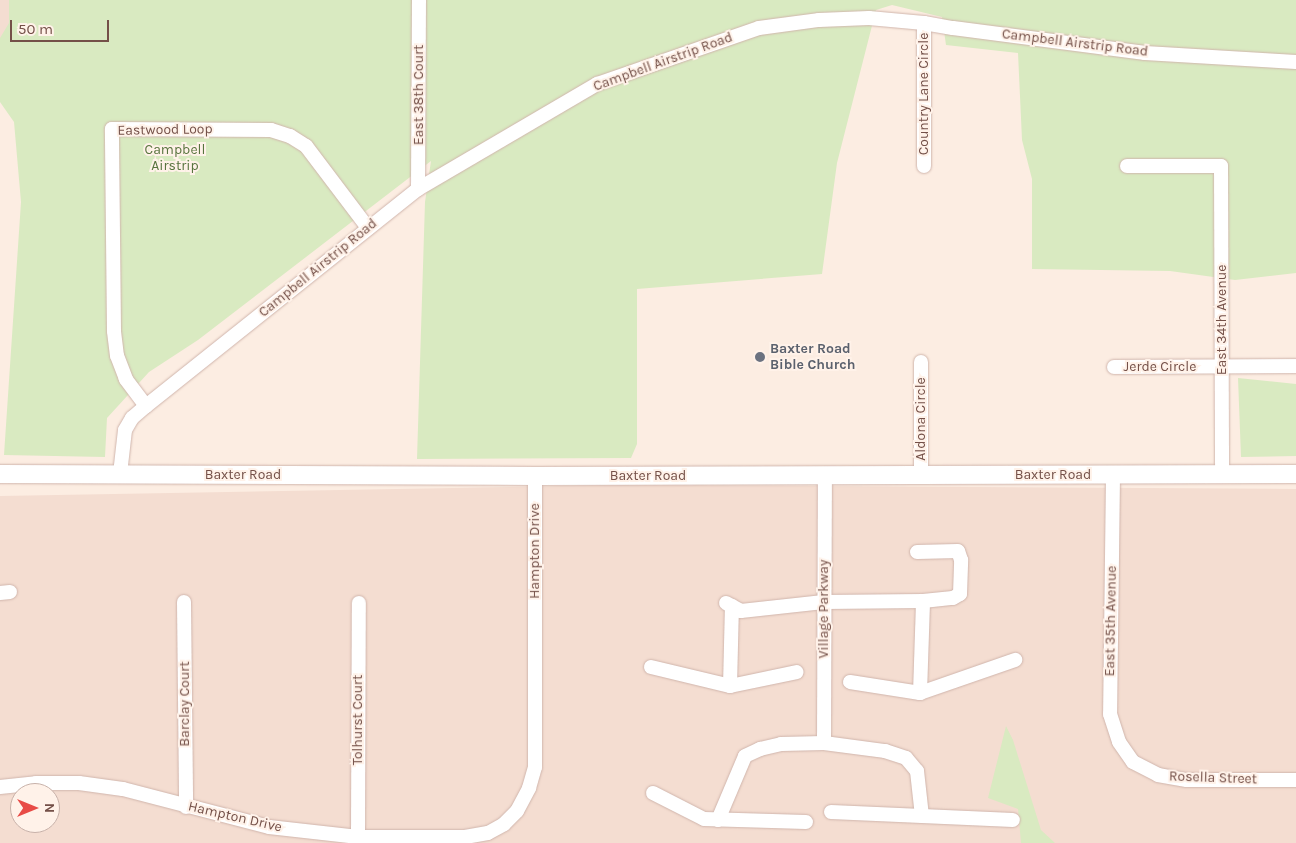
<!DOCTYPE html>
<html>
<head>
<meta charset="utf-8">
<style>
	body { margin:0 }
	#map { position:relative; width:1296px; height:843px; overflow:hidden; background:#fcede2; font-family:Karla,sans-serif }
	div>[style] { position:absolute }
	.residential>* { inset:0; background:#f4ddd1 }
	.green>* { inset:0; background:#d9eac1 }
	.roads { filter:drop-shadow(0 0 1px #d0b5ac) drop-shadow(0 0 1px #d0b5ac) }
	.minor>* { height:14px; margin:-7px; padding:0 7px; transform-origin:7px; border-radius:7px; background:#fff }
	.tertiary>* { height:18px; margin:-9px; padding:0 9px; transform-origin:9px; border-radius:9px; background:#fff }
	.dots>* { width:14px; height:14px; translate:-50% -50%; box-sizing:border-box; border:2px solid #fff2e9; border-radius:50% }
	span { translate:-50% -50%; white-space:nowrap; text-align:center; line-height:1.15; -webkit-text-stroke:4px #fff2e9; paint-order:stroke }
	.street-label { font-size:14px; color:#745048 }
	.park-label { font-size:14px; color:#58743e }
	.worship-label { font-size:14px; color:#5b616d; font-weight:700 }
	.left { translate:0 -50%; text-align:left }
	.north { position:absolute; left:10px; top:783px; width:50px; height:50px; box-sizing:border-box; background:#fff2e9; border:1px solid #c7b1a9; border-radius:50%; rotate:90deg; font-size:14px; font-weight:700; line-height:20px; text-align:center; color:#745048 }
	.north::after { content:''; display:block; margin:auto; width:18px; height:22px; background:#e84b46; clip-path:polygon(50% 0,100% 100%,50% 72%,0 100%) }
	.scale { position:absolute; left:10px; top:20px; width:99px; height:22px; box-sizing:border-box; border:2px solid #745048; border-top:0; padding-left:6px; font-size:15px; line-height:18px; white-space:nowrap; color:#745048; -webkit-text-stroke:4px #fff2e9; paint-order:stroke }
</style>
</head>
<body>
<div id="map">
	<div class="residential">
		<i style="clip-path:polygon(0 0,22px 0,0 69px)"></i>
		<i style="clip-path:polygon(evenodd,616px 485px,1296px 489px,1296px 843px,0 843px,0 496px,616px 485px,20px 793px,50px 793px,50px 823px,20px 823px,20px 793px)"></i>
	</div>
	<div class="green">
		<i style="clip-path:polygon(9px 0,1296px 0,1296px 273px,1235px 280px,1170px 271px,1032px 269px,1032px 179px,1022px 140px,1018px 53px,946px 45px,942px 17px,892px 5px,876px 10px,837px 163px,822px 274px,637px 289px,637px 444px,631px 458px,417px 459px,425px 202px,431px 161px,198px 340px,149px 372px,107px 418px,105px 457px,4px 455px,21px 202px,14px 122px,0 102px,0 38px,9px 23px)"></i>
		<i style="clip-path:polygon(1238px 378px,1296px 384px,1296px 456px,1241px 457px)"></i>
		<i style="clip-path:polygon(1006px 726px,1013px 740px,1041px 830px,1055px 843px,1021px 843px,1018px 809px,988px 798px)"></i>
	</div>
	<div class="roads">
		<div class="minor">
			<i style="left:924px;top:166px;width:143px;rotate:-90deg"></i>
			<i style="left:1127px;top:166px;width:94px"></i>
			<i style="left:1221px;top:166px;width:308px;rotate:89.8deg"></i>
			<i style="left:418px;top:189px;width:189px;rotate:-89.7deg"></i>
			<i style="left:921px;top:362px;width:114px;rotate:90deg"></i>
			<i style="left:1114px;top:367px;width:182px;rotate:-0.3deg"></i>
			<i style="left:146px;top:406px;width:34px;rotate:-127deg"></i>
			<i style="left:126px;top:379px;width:25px;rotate:-111deg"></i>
			<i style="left:117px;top:356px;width:25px;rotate:-97deg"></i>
			<i style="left:114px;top:331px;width:202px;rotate:-90.6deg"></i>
			<i style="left:112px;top:129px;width:159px;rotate:0.4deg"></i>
			<i style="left:271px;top:130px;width:20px;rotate:18deg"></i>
			<i style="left:290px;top:136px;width:19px;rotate:32deg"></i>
			<i style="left:306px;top:146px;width:103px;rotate:52.9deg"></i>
			<i style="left:120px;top:474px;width:44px;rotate:-83.5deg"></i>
			<i style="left:125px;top:430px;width:14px;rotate:-60deg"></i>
			<i style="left:132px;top:418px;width:18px;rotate:-41deg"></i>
			<i style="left:146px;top:406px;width:348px;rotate:-38.6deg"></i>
			<i style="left:418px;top:189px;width:208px;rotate:-30.4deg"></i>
			<i style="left:597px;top:84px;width:171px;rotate:-19.1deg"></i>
			<i style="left:759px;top:28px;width:61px;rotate:-7.6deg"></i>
			<i style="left:819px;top:20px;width:50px;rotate:-2.3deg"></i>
			<i style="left:869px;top:18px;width:55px;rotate:5.2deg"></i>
			<i style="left:924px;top:23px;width:29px;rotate:10deg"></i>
			<i style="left:953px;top:28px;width:194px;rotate:7.4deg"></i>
			<i style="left:1145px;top:53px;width:151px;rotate:3.4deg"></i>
			<i style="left:1113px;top:475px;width:239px;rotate:90.7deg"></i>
			<i style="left:1110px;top:714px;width:29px;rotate:72deg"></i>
			<i style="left:1119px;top:742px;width:24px;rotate:55deg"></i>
			<i style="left:1133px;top:762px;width:28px;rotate:27deg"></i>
			<i style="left:1158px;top:775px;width:29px;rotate:10deg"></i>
			<i style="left:1187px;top:780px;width:109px"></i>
			<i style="left:0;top:593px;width:10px;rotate:-6deg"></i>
			<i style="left:184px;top:602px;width:205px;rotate:89.4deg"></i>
			<i style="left:726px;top:603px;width:17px;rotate:28deg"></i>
			<i style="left:741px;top:611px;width:83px;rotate:-6.2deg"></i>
			<i style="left:824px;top:602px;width:99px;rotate:-0.6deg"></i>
			<i style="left:923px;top:601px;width:30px;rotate:-6deg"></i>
			<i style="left:953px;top:598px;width:8px;rotate:-30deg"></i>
			<i style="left:960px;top:594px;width:34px;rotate:-88deg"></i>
			<i style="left:961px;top:560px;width:9px;rotate:-108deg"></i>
			<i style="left:958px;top:551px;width:41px;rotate:178.6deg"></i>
			<i style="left:651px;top:667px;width:81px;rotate:13.5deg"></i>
			<i style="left:730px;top:686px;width:68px;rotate:-11.8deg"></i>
			<i style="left:850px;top:682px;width:71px;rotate:8.9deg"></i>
			<i style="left:920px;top:693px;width:101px;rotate:-19.2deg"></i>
			<i style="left:730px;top:686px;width:80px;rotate:-88.6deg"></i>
			<i style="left:920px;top:693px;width:92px;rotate:-88.1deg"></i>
			<i style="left:824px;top:743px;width:267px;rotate:-89.8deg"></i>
			<i style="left:0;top:787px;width:36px;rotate:-6deg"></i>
			<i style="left:36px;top:783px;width:43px"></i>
			<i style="left:79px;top:783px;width:44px;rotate:7.8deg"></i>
			<i style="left:123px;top:789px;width:151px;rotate:14.6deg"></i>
			<i style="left:269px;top:827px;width:90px;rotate:6.4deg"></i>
			<i style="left:358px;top:837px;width:107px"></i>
			<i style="left:465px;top:837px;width:23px;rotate:-10deg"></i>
			<i style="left:488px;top:833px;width:18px;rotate:-29deg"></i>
			<i style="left:504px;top:824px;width:18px;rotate:-45deg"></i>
			<i style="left:517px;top:811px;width:26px;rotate:-62deg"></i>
			<i style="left:529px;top:788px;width:22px;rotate:-74deg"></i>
			<i style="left:535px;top:767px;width:291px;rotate:-90deg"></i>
			<i style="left:653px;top:793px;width:57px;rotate:27deg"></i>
			<i style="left:704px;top:819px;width:102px;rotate:1.7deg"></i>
			<i style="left:831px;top:812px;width:182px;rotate:2.5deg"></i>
			<i style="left:718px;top:820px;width:69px;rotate:-67.1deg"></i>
			<i style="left:745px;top:756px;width:17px;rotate:-25deg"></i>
			<i style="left:760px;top:749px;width:22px;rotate:-13deg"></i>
			<i style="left:781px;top:744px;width:43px;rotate:-1.3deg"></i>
			<i style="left:824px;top:743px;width:62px;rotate:7.5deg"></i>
			<i style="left:885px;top:751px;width:22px;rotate:18deg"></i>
			<i style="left:906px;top:758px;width:17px;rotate:50deg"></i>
			<i style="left:917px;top:771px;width:45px;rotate:83.7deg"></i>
			<i style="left:358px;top:837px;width:234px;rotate:-89.8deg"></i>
		</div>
		<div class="tertiary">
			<i style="left:0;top:474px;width:535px;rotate:0.21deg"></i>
			<i style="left:535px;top:476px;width:761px;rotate:-0.15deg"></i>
		</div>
	</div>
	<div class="dots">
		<i style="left:760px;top:357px;background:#6b7280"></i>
	</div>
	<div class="street-label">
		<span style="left:1075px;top:43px;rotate:7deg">Campbell Airstrip Road</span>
		<span style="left:663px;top:62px;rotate:-20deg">Campbell Airstrip Road</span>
		<span style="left:924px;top:94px;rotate:-90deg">Country Lane Circle</span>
		<span style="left:419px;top:95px;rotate:-90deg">East 38th Court</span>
		<span style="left:165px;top:130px;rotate:-1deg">Eastwood Loop</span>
		<span style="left:318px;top:268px;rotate:-39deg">Campbell Airstrip Road</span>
		<span style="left:1222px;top:320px;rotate:-90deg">East 34th Avenue</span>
		<span style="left:1160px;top:367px">Jerde Circle</span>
		<span style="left:921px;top:419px;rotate:-90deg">Aldona Circle</span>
		<span style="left:243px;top:475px">Baxter Road</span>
		<span style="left:1053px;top:475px">Baxter Road</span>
		<span style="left:648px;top:476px">Baxter Road</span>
		<span style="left:535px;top:551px;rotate:-90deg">Hampton Drive</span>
		<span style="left:824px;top:609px;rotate:-90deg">Village Parkway</span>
		<span style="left:1111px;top:621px;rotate:-89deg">East 35th Avenue</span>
		<span style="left:185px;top:704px;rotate:-90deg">Barclay Court</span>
		<span style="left:358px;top:720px;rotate:-90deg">Tolhurst Court</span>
		<span style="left:1213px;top:778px;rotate:2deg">Rosella Street</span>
		<span style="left:235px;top:817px;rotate:13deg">Hampton Drive</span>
	</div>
	<div class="park-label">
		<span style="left:175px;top:158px">Campbell<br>Airstrip</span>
	</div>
	<div class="worship-label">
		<span class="left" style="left:770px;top:357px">Baxter Road<br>Bible Church</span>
	</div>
	<div class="north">N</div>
	<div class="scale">50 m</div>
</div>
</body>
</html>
